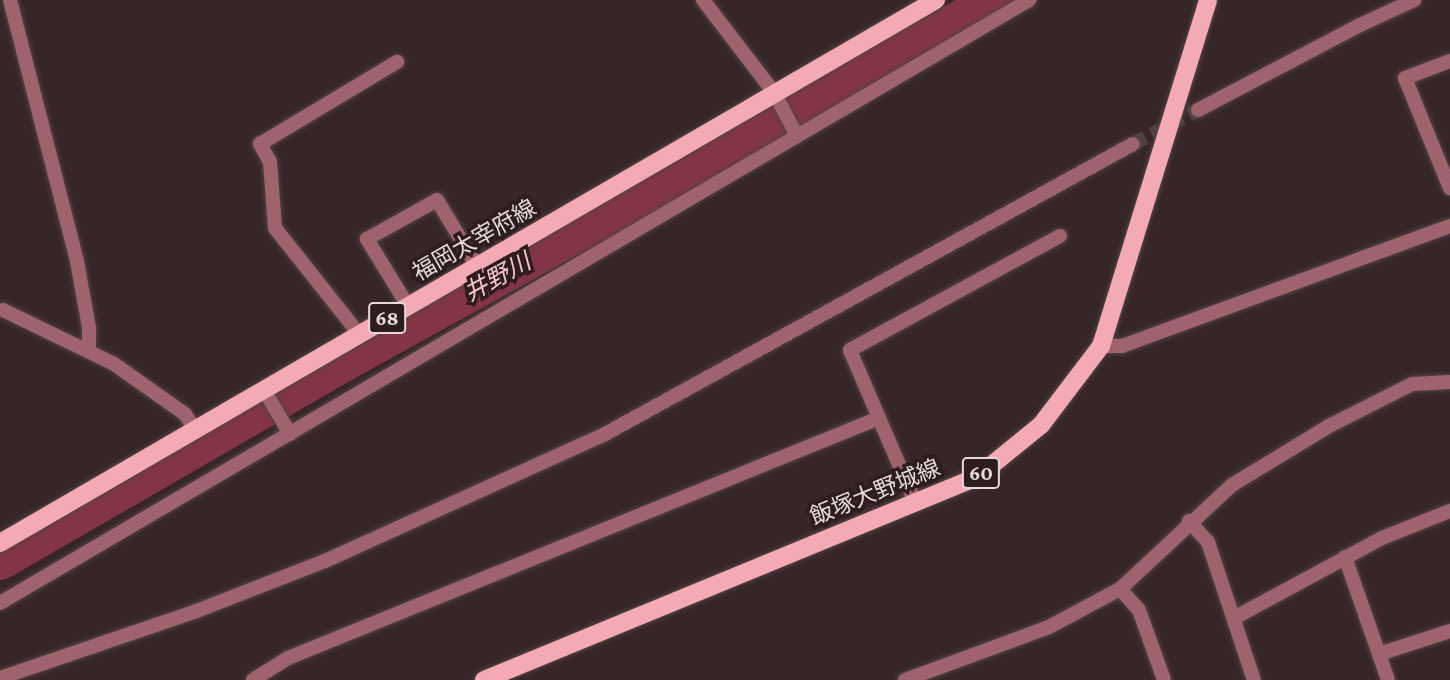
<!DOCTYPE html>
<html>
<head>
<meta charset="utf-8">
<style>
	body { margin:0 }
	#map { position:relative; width:1450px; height:680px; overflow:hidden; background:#372628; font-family:"Crimson Pro","Noto Sans JP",serif }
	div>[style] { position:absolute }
	.river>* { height:40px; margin:-20px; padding:0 20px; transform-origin:20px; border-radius:20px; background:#843545 }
	.street-tunnel>* { height:14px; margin-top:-7px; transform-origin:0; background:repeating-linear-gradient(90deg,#514143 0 14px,transparent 0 21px) }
	.roads { filter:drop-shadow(0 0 2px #534345) drop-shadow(0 0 2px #534345) }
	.lane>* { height:14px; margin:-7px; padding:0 7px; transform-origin:7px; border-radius:7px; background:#9e636c }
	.street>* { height:14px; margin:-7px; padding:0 7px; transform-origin:7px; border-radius:7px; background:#9e636c }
	.primary>* { height:18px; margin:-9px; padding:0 9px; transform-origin:9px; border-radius:9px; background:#f3aab4 }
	span { translate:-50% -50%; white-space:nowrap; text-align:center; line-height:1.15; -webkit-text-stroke:7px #2d1d1f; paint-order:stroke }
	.shield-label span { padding:2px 5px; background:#2d1d1f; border:2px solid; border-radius:5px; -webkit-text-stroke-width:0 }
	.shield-label { font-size:21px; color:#e5d9db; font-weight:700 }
	.street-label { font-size:23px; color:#e5d9db }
	.water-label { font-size:24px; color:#f6c5cb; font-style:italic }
</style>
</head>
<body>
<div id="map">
	<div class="river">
		<i style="left:0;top:560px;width:396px;rotate:-30deg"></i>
		<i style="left:343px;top:362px;width:748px;rotate:-28.97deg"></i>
	</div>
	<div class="street-tunnel">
		<i style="left:1133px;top:144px;width:73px;rotate:-27.6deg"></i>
	</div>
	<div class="roads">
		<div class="lane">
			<i style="left:10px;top:0;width:269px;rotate:75.6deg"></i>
			<i style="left:77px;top:261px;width:68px;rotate:79.8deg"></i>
			<i style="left:89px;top:328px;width:22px;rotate:90deg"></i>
			<i style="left:1358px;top:26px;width:62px;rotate:-24.9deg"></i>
			<i style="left:775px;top:94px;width:47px;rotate:62.4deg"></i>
			<i style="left:3px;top:310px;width:123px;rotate:25.9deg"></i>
			<i style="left:114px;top:364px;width:87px;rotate:35.2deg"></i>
			<i style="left:185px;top:414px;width:19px;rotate:58deg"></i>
			<i style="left:0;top:603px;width:1193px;rotate:-30.37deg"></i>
		</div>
		<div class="street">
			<i style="left:703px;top:0;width:118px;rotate:52.5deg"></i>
			<i style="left:1450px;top:61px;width:48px;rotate:159.3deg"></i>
			<i style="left:1405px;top:78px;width:119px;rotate:67.8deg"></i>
			<i style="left:1198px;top:110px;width:181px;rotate:-27.7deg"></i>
			<i style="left:408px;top:306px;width:79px;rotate:-121.5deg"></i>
			<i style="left:367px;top:239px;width:80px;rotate:-29.1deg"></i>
			<i style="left:437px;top:200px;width:77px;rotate:58.8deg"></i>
			<i style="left:359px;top:334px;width:135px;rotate:-128.4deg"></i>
			<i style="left:275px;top:228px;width:66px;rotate:-94.3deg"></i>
			<i style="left:270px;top:162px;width:21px;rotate:-119deg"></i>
			<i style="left:260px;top:144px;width:160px;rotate:-30.9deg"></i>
			<i style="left:1101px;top:346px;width:21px"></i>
			<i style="left:1122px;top:346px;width:349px;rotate:-20.1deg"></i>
			<i style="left:264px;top:390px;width:51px;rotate:59.4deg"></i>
			<i style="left:915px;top:502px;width:165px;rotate:-113.2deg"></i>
			<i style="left:850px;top:350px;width:239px;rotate:-28.5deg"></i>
			<i style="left:1189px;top:521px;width:28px;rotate:48deg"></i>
			<i style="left:1208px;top:542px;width:145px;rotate:71.6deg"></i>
			<i style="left:1345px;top:557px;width:130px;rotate:70.7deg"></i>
			<i style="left:1120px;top:589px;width:28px;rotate:48deg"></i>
			<i style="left:1139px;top:610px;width:74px;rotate:70.3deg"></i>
			<i style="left:1234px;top:618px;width:168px;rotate:-28.4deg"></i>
			<i style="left:1382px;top:538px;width:73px;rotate:-21.7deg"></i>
			<i style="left:1379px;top:654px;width:75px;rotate:-17.9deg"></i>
			<i style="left:0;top:678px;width:205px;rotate:-18.8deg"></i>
			<i style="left:194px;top:612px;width:141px;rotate:-21.3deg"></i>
			<i style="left:325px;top:561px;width:307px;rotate:-24.4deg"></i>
			<i style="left:605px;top:434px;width:602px;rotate:-28.78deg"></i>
			<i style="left:253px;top:680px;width:41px;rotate:-32.2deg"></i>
			<i style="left:288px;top:658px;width:638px;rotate:-22.1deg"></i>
			<i style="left:905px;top:680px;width:153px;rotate:-20.2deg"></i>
			<i style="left:1049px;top:627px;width:81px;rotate:-28.2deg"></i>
			<i style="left:1120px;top:589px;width:153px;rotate:-42.9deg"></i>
			<i style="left:1232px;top:485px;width:114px;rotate:-31.3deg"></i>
			<i style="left:1329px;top:426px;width:93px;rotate:-26.8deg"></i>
			<i style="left:1412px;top:384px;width:38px;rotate:-3deg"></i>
		</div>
		<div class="primary">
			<i style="left:0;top:543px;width:1082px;rotate:-30.12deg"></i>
			<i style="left:484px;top:680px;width:533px;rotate:-22.38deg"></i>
			<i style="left:977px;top:477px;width:82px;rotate:-39.1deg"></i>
			<i style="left:1041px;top:425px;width:99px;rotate:-52.8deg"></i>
			<i style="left:1101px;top:346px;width:362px;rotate:-72.8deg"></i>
		</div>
	</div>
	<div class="shield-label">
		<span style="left:387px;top:318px">68</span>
		<span style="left:981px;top:473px">60</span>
	</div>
	<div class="street-label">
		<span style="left:474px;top:240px;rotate:-30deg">福岡太宰府線</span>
		<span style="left:875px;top:492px;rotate:-22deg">飯塚大野城線</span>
	</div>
	<div class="water-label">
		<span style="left:497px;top:277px;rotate:-29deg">井野川</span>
	</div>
</div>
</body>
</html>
